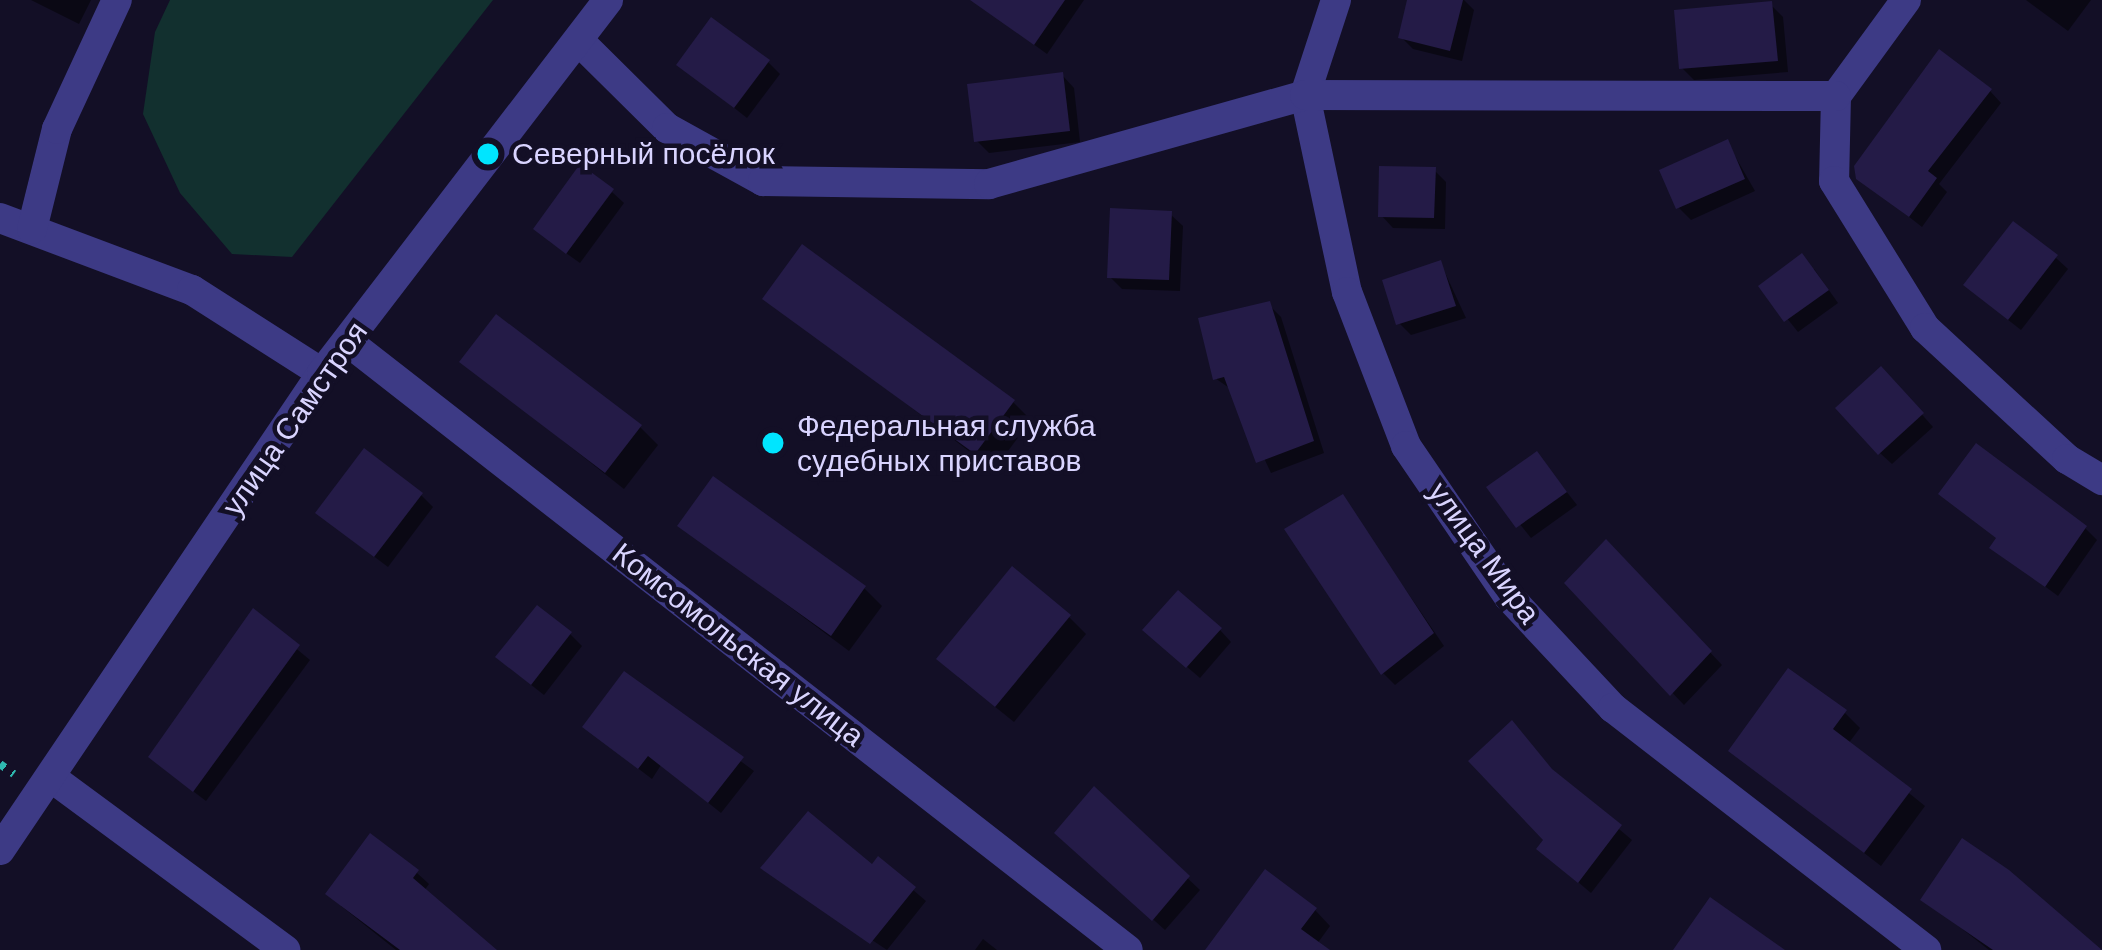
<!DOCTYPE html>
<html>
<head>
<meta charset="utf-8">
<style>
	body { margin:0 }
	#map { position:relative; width:2102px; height:950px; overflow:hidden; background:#130f26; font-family:Arial,sans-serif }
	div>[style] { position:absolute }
	.green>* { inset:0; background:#12302f }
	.shadow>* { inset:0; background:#0007 }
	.building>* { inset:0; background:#241b47 }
	.path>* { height:8px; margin-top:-4px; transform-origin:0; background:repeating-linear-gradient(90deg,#2fb8b0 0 6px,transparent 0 15px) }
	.minor>* { height:30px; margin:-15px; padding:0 15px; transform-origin:15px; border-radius:15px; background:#3d3a85 }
	.dots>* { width:33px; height:33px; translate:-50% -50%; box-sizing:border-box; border:6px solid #130f26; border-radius:50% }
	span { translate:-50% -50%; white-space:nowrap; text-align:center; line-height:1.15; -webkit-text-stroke:9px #130f26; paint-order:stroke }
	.poi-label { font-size:30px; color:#d9d4ff }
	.left { translate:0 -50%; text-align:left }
	.street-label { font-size:30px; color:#d9d4ff }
</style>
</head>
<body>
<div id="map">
	<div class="green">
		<i style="clip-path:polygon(170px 0,493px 0,292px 257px,232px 254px,180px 193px,143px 114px,155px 32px)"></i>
	</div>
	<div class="shadow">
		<i style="clip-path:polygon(31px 0,91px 0,79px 24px)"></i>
		<i style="clip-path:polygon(973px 0,1084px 0,1047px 54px)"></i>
		<i style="clip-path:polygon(1410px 0,1464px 0,1474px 10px,1462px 61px,1413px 49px,1401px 37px)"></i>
		<i style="clip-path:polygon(2026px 0,2091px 0,2068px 31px)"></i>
		<i style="clip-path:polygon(1771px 5px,1783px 17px,1788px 72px,1694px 80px,1682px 68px)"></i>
		<i style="clip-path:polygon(768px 62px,780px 74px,747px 118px,680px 65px)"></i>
		<i style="clip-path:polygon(1062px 75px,1074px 88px,1080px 142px,989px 153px,977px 141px)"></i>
		<i style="clip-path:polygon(1990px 91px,2001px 103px,1939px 184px,1947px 192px,1922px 227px,1858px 177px)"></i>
		<i style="clip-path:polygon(1727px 142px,1755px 191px,1691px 220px,1679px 208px)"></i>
		<i style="clip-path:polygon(1434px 170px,1446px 182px,1445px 229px,1393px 228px,1381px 215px)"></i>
		<i style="clip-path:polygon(612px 192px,624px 203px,580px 263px,549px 241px)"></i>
		<i style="clip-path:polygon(1170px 214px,1183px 226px,1180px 291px,1122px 289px,1110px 277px)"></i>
		<i style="clip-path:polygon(2056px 258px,2068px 269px,2021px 330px,1979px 297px)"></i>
		<i style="clip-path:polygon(1441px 264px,1466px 318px,1411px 335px,1399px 323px)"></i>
		<i style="clip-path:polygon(1814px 269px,1838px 303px,1798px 332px,1762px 287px)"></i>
		<i style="clip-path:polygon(766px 298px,1013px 402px,1031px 420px,994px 470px)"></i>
		<i style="clip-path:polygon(1269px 305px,1281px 317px,1324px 453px,1271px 473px,1232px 390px,1215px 378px)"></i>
		<i style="clip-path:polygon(463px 362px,640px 427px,658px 445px,624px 489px)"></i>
		<i style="clip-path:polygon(1893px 382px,1933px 427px,1892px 464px,1880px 453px)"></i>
		<i style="clip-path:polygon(1537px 454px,1577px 505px,1531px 538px,1491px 488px)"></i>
		<i style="clip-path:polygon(421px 495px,433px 507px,388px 567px,331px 524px)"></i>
		<i style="clip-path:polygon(1343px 498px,1444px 646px,1395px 685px,1383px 673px)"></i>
		<i style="clip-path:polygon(681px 526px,864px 588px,882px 606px,849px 651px)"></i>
		<i style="clip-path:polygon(2085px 528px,2097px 540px,2058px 596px,1993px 548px)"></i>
		<i style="clip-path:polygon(1607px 543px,1722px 665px,1684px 705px,1568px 583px)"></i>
		<i style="clip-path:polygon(253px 613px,310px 660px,206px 801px,164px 769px)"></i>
		<i style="clip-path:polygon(1069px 617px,1086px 634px,1014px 722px,958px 677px)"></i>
		<i style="clip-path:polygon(1220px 630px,1231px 642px,1200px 678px,1158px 642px)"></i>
		<i style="clip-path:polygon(570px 634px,582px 646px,544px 695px,511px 669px)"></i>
		<i style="clip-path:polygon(624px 675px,754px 771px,721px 813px,661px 765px,652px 779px,598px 738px)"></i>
		<i style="clip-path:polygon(1845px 713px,1860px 728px,1848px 744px,1925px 806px,1881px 866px,1732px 751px)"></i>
		<i style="clip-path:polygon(1557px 777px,1632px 840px,1591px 893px,1552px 860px,1547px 840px)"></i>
		<i style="clip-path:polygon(1094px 790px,1200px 890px,1165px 930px,1070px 845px)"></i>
		<i style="clip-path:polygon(371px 838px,417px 873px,429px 884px,424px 891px,493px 950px,396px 950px,341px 906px)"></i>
		<i style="clip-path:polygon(878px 860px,926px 901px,887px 950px,764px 868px,872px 868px)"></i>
		<i style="clip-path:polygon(1924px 899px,2100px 950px,1989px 950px)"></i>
		<i style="clip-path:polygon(1315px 910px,1330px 926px,1317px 944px,1325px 950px,1209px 950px)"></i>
		<i style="clip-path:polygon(983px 939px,997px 950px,975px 950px)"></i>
	</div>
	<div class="building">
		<i style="clip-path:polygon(970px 0,1065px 0,1034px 45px)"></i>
		<i style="clip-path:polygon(1407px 0,1463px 0,1450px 51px,1398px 38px)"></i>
		<i style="clip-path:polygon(1772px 1px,1778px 61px,1679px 69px,1674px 10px)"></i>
		<i style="clip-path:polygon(711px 17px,770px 60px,734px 108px,676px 65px)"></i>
		<i style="clip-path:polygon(1939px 49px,1992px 89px,1928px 171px,1937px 178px,1909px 217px,1856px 179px,1854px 166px)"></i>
		<i style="clip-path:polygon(1063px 72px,1070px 131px,974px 142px,967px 84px)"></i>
		<i style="clip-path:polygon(1728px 139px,1745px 179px,1676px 209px,1659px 170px)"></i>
		<i style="clip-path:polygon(580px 164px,614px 189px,566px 254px,533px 229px)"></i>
		<i style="clip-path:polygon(1379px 166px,1436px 167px,1434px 218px,1378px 217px)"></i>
		<i style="clip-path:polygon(1110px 208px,1172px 211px,1169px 280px,1107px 278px)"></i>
		<i style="clip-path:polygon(2013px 221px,2058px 255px,2008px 320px,1963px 285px)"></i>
		<i style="clip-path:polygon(802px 244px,1015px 400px,975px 454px,762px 299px)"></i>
		<i style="clip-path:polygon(1802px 253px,1829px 290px,1784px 322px,1758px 286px)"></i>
		<i style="clip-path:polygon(1441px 260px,1456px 306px,1396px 325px,1382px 280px)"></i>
		<i style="clip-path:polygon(1270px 301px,1314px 441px,1256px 463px,1224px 377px,1213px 380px,1198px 318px)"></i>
		<i style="clip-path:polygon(496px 314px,642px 425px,605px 473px,459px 362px)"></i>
		<i style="clip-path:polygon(1881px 366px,1924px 413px,1878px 455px,1835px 408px)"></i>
		<i style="clip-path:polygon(1976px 443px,2087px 526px,2045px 587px,1989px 548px,1996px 538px,1938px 494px)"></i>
		<i style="clip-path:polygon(364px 448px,423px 493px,374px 557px,315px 513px)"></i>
		<i style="clip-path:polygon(1537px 451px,1567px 492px,1516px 528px,1486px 487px)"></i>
		<i style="clip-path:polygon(713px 476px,866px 586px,831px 636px,677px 526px)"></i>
		<i style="clip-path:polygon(1343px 494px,1434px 633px,1381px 675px,1284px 529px)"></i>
		<i style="clip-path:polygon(1606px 539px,1712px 651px,1670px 696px,1564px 583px)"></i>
		<i style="clip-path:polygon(1012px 566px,1071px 615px,995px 707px,936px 659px)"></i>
		<i style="clip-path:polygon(1178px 590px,1222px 628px,1186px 668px,1142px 630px)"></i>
		<i style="clip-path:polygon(537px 605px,572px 632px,531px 685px,495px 657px)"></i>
		<i style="clip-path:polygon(253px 608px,300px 645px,193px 792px,148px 757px)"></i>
		<i style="clip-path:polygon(1788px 668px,1847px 710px,1833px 729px,1912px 789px,1864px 853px,1728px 751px)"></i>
		<i style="clip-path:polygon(624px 671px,744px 757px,708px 803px,648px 756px,638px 769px,582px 727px)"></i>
		<i style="clip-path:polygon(1512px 720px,1552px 769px,1622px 825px,1578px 883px,1536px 849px,1543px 840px,1468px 761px)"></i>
		<i style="clip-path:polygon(1094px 786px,1190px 876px,1152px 921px,1054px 833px)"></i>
		<i style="clip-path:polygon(808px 811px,872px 864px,878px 856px,916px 887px,870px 944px,760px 868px)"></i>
		<i style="clip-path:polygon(370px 833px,419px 870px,413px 878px,497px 950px,400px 950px,325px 894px)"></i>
		<i style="clip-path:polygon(1962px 838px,2009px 870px,2102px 950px,1993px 950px,1920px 900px)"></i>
		<i style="clip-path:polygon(1265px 869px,1317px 908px,1301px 929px,1330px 950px,1205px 950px)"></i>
		<i style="clip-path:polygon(1710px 897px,1785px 950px,1673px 950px)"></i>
	</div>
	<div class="path">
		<i style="left:0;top:764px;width:17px;rotate:36deg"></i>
	</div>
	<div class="minor">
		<i style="left:1336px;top:0;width:100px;rotate:108.1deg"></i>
		<i style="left:1305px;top:95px;width:201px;rotate:78deg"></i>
		<i style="left:1347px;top:292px;width:165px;rotate:69deg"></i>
		<i style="left:1406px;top:446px;width:183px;rotate:55.7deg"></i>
		<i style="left:1509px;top:597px;width:152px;rotate:46.9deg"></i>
		<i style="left:1613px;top:708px;width:396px;rotate:37.7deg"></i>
		<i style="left:1906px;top:0;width:119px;rotate:126.1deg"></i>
		<i style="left:1836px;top:96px;width:85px;rotate:91.3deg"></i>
		<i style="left:1834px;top:181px;width:173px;rotate:58.2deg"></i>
		<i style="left:1925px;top:328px;width:193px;rotate:42.7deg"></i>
		<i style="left:2067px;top:459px;width:41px;rotate:31deg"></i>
		<i style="left:579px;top:41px;width:124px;rotate:44.7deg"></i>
		<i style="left:667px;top:128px;width:110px;rotate:28.9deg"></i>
		<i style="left:763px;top:181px;width:226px;rotate:0.8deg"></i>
		<i style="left:989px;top:184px;width:328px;rotate:-15.7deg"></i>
		<i style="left:1305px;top:95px;width:531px;rotate:0.11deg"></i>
		<i style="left:0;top:218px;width:205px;rotate:20.6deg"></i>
		<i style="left:192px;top:290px;width:154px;rotate:32.6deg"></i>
		<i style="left:32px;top:229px;width:103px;rotate:-76deg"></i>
		<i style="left:57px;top:129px;width:142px;rotate:-65.1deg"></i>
		<i style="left:347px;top:341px;width:990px;rotate:37.95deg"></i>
		<i style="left:52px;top:778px;width:290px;rotate:36.4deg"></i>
		<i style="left:0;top:850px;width:576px;rotate:-55.98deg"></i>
		<i style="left:322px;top:373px;width:470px;rotate:-52.5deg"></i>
	</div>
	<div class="dots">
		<i style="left:488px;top:154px;background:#00e5ff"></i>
		<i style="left:773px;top:443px;background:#00e5ff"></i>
	</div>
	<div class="poi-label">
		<span class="left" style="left:512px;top:154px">Северный посёлок</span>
		<span class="left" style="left:797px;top:443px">Федеральная служба<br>судебных приставов</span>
	</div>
	<div class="street-label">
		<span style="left:295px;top:419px;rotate:-55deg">улица Самстроя</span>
		<span style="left:1484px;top:553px;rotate:54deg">улица Мира</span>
		<span style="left:738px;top:645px;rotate:38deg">Комсомольская улица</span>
	</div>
</div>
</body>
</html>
